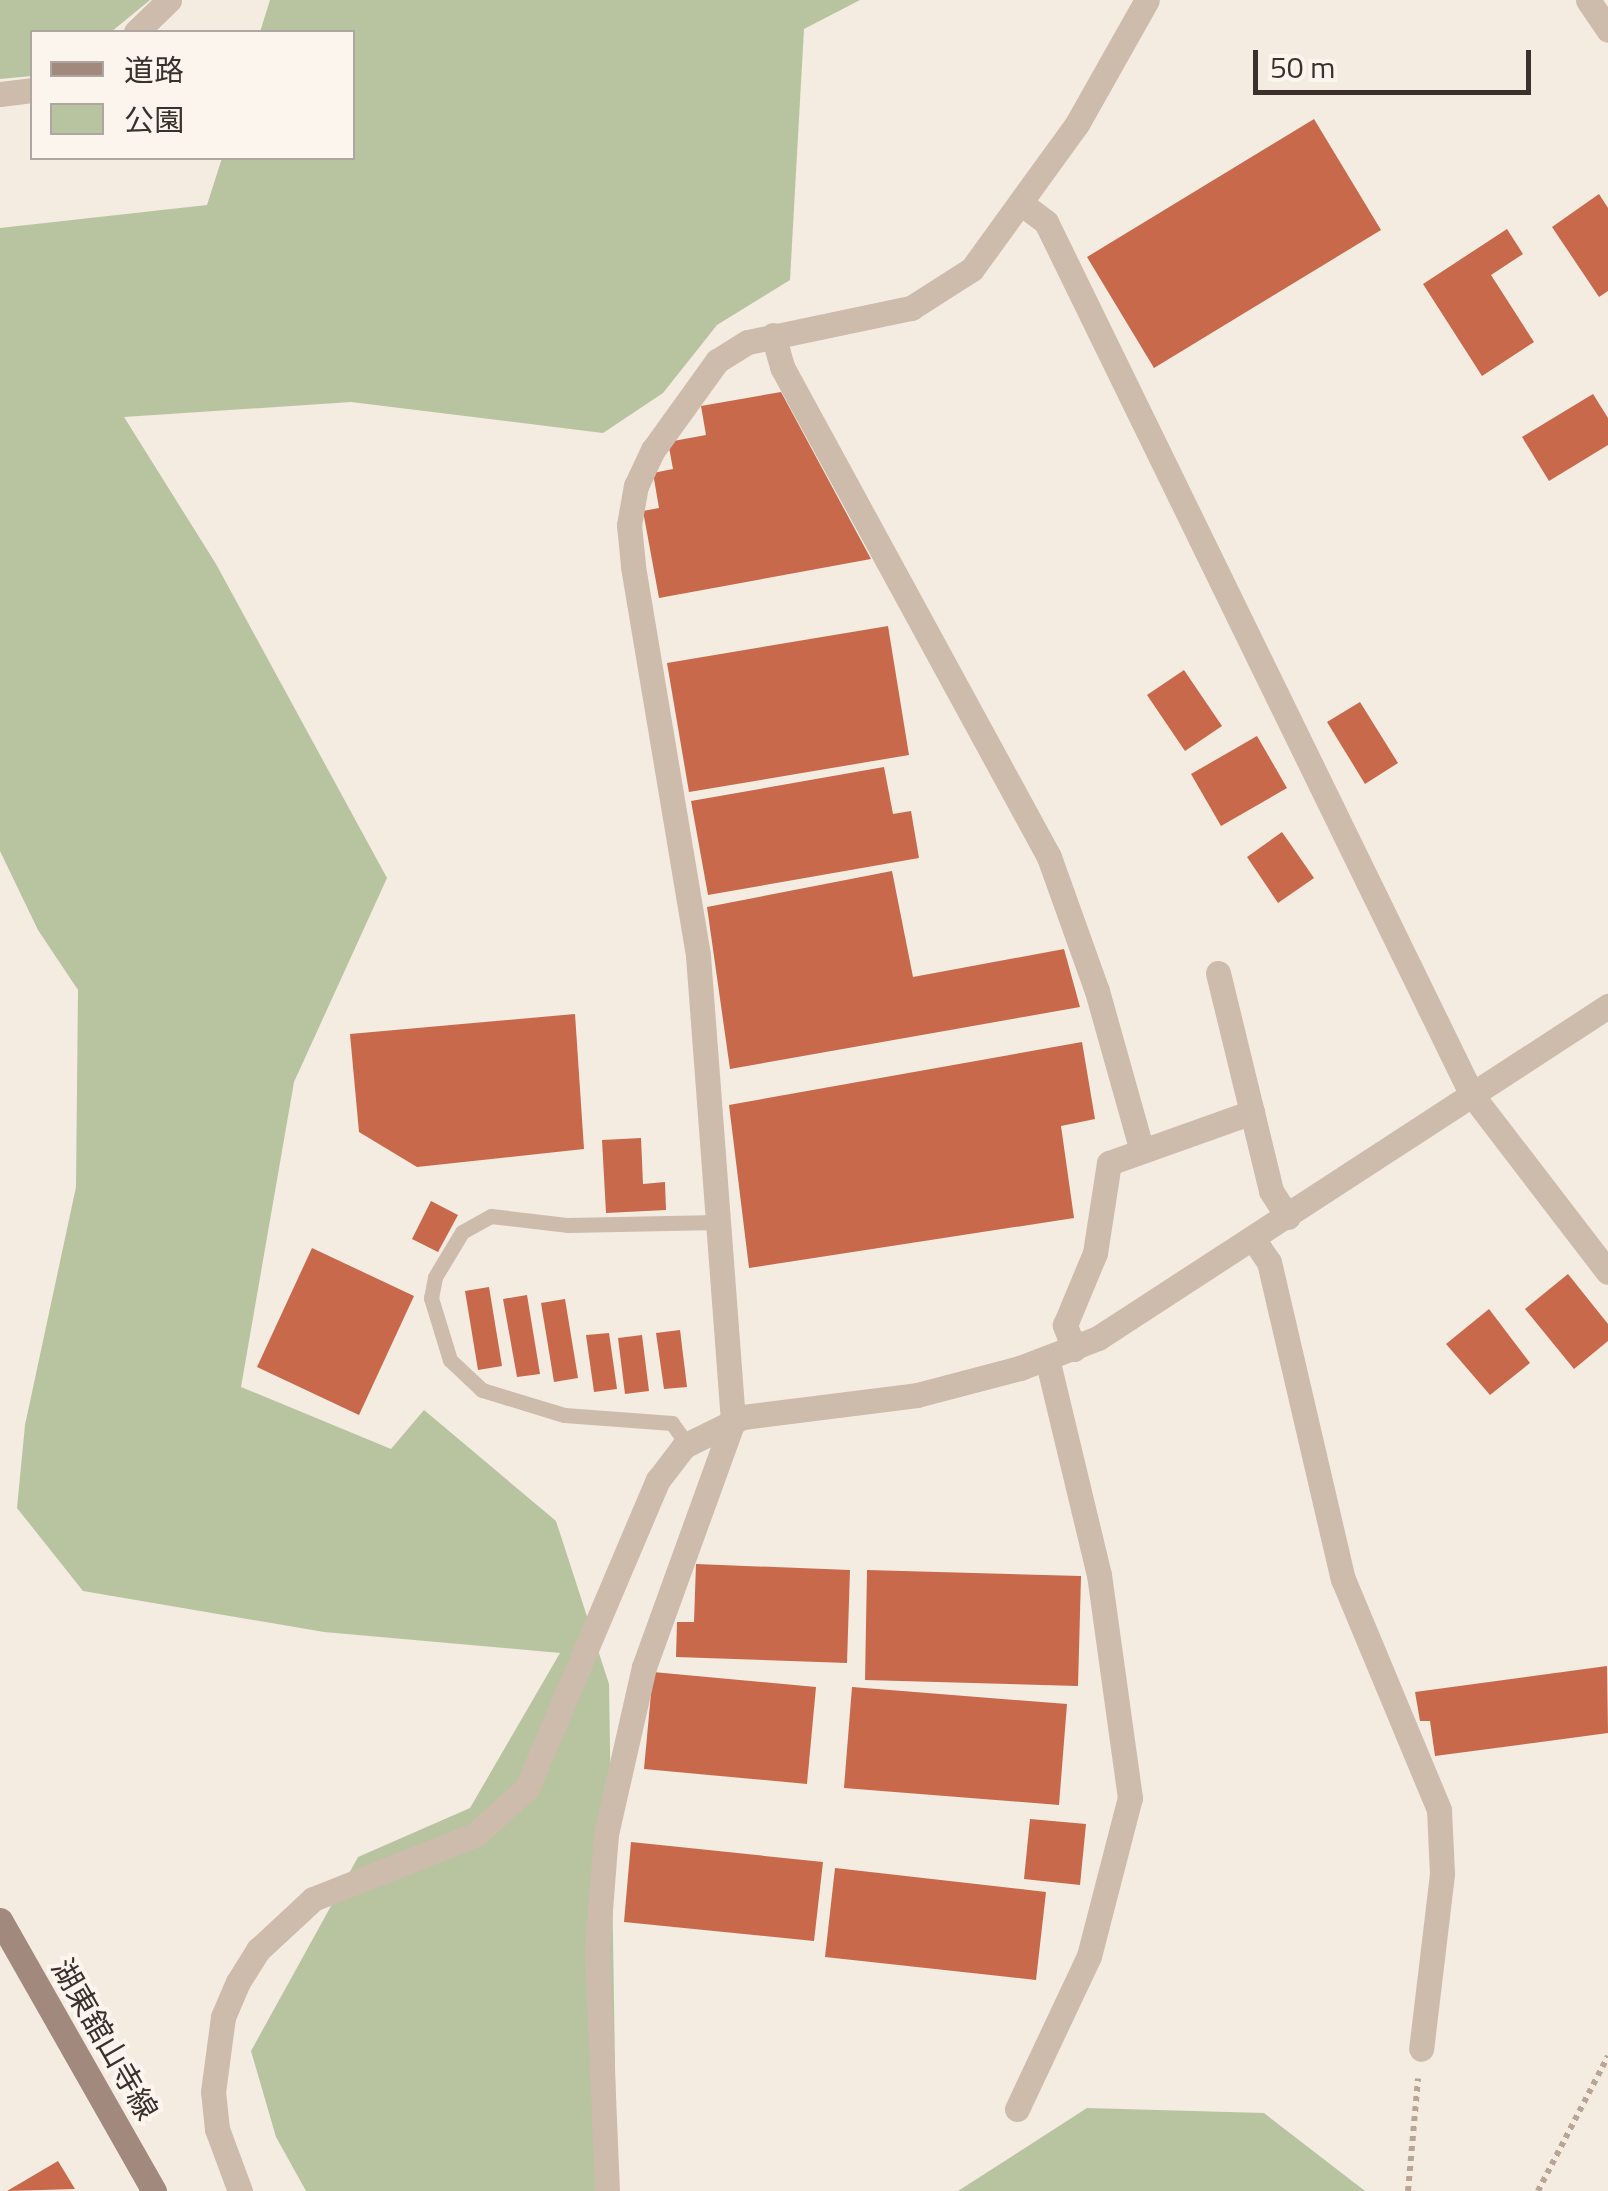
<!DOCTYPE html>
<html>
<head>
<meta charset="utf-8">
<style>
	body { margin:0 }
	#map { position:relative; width:1608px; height:2191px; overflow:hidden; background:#f4ebe1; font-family:"Titillium Web","Noto Sans JP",sans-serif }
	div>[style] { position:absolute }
	.green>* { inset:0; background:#b8c4a0 }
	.building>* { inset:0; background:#c8694b }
	.path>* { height:6px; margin-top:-3px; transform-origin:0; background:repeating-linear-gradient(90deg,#b9a596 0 5px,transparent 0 10px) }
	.lane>* { height:15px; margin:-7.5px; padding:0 7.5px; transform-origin:7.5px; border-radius:7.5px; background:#cdbbac }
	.street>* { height:25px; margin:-12.5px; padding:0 12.5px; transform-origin:12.5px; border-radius:12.5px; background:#cdbbac }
	.secondary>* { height:25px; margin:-12.5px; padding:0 12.5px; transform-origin:12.5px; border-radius:12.5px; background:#a18a7d }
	span { translate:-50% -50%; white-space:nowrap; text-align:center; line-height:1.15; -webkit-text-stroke:8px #fbf5ee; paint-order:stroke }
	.street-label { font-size:30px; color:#3b302b }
	.legend { position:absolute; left:30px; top:30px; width:325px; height:130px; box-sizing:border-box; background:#fbf5ee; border:2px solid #aea6a0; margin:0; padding:12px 18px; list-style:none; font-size:30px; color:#3b302b }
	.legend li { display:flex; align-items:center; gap:20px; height:50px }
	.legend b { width:50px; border:2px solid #aea6a0 }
	.scale { position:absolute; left:1253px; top:50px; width:278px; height:45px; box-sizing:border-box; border:5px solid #3b302b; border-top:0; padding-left:12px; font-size:30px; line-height:35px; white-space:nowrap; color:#3b302b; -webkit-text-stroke:8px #fbf5ee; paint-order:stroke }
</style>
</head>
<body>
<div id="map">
	<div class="green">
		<i style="clip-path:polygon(0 0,150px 0,111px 32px,32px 32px,32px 76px,0 79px)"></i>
		<i style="clip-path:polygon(270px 0,860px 0,804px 29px,790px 280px,717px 325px,663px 393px,603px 433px,351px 402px,124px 417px,216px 564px,387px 878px,294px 1082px,241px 1387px,391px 1449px,424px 1410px,556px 1521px,609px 1684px,617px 2191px,306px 2191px,276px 2137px,251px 2051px,358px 1857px,470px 1808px,560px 1653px,324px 1632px,83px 1591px,17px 1508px,25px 1425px,76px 1187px,78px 990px,38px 930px,0 851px,0 228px,207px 205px,222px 158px,352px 158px,352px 32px,260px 32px)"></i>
		<i style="clip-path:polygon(1087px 2108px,1264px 2113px,1365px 2191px,958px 2191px)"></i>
	</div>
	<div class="building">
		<i style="clip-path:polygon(1314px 119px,1381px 230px,1154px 368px,1087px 257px)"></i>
		<i style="clip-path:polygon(1599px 194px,1608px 208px,1608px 291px,1599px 297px,1552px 227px)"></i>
		<i style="clip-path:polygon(1507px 229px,1523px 254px,1491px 275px,1534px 342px,1482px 376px,1423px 284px)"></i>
		<i style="clip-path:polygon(781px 392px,871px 559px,659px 598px,643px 511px,659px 508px,653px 473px,673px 469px,668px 442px,706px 435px,701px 406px)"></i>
		<i style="clip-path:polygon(1593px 394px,1608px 418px,1608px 445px,1549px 481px,1522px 437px)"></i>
		<i style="clip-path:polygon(888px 626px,909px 755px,689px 792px,667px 663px)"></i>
		<i style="clip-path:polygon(1184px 670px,1222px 726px,1185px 751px,1147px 695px)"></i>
		<i style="clip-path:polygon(1360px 702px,1398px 763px,1365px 784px,1327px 722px)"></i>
		<i style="clip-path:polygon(1257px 736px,1287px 788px,1221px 826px,1191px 774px)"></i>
		<i style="clip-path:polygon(884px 767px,893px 814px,911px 811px,919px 858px,708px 895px,691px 801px)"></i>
		<i style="clip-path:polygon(1282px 832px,1314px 878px,1278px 903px,1247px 857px)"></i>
		<i style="clip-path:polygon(892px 871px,913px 977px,1064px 949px,1080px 1007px,730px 1069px,707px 907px)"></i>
		<i style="clip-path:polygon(575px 1014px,584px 1149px,417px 1167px,359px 1132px,350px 1034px)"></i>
		<i style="clip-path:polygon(1082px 1042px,1095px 1119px,1061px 1126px,1074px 1218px,749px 1268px,729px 1105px)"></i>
		<i style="clip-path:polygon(641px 1138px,643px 1184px,665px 1182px,666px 1210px,606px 1213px,602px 1140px)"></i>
		<i style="clip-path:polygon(431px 1201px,458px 1215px,438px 1252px,412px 1239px)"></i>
		<i style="clip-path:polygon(312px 1248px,414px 1296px,359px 1415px,257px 1367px)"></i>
		<i style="clip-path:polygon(1568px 1274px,1608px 1324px,1608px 1341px,1574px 1369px,1525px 1309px)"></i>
		<i style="clip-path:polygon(489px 1287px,502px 1366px,478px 1370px,465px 1291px)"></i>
		<i style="clip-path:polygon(527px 1295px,540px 1374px,517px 1377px,503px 1299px)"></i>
		<i style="clip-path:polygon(565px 1299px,578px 1378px,554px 1382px,541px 1303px)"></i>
		<i style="clip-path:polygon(1489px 1309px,1530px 1363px,1490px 1395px,1446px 1344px)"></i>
		<i style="clip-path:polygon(680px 1330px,687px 1387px,664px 1389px,656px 1333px)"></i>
		<i style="clip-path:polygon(609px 1333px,617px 1389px,594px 1392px,586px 1335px)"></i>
		<i style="clip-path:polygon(642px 1335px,649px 1391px,625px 1394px,618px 1338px)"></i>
		<i style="clip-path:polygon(696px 1564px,850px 1570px,847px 1663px,676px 1657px,677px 1622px,694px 1622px)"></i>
		<i style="clip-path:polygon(867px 1570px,1081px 1576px,1078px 1686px,865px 1680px)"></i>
		<i style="clip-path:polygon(1607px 1666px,1608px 1733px,1435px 1756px,1430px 1721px,1420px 1721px,1415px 1692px)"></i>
		<i style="clip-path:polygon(653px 1672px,816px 1687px,807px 1784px,644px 1769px)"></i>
		<i style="clip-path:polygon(852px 1687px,1067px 1704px,1059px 1805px,844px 1788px)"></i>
		<i style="clip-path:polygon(1030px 1819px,1086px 1824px,1080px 1885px,1024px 1879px)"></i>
		<i style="clip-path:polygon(631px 1842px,823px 1862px,814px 1941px,624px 1922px)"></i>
		<i style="clip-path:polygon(835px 1868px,1046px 1892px,1036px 1980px,825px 1957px)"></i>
		<i style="clip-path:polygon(58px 2161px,75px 2189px,7px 2191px)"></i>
	</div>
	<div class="path">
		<i style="left:1408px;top:2191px;width:113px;rotate:-84.9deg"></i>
		<i style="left:1538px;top:2191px;width:152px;rotate:-62.6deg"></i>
	</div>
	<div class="lane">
		<i style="left:687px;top:1444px;width:26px;rotate:-126deg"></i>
		<i style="left:672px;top:1423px;width:108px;rotate:-175.8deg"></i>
		<i style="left:564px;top:1415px;width:86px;rotate:-163deg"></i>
		<i style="left:482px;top:1390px;width:44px;rotate:-136.8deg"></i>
		<i style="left:450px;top:1360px;width:65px;rotate:-107deg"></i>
		<i style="left:431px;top:1298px;width:21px;rotate:-79deg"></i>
		<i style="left:435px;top:1277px;width:52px;rotate:-59deg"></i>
		<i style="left:462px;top:1232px;width:33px;rotate:-29deg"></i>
		<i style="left:491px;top:1216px;width:78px;rotate:6.7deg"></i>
		<i style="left:568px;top:1225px;width:151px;rotate:-1.1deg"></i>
	</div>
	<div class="street">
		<i style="left:1588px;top:0;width:36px;rotate:56deg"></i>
		<i style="left:136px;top:32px;width:46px;rotate:-44.1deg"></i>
		<i style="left:0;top:94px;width:32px;rotate:-7deg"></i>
		<i style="left:1022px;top:204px;width:30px;rotate:37deg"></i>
		<i style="left:1046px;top:222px;width:971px;rotate:63.99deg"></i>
		<i style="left:1472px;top:1095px;width:223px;rotate:52.5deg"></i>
		<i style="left:773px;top:335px;width:33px;rotate:74deg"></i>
		<i style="left:782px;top:367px;width:558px;rotate:61.41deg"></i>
		<i style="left:1049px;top:857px;width:142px;rotate:70.3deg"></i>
		<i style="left:1097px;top:991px;width:166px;rotate:74.3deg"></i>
		<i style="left:1218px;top:973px;width:224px;rotate:76.3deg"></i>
		<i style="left:1271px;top:1191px;width:31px;rotate:57deg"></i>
		<i style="left:1254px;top:1240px;width:27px;rotate:56deg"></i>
		<i style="left:1269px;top:1262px;width:326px;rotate:76.9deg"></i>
		<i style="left:1343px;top:1579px;width:250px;rotate:67.4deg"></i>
		<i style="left:1439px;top:1810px;width:64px;rotate:87.3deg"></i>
		<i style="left:1442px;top:1874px;width:176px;rotate:96.8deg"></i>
		<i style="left:1074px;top:1349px;width:26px;rotate:-111deg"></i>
		<i style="left:1065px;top:1325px;width:78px;rotate:-67.4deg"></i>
		<i style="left:1095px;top:1253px;width:91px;rotate:-81.2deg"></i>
		<i style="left:1109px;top:1163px;width:152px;rotate:-19.6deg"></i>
		<i style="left:1017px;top:2109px;width:169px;rotate:-64.8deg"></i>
		<i style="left:1089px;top:1956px;width:163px;rotate:-75.5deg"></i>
		<i style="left:1130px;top:1798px;width:225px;rotate:-97.9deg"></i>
		<i style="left:1099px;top:1575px;width:222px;rotate:-103.5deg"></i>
		<i style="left:240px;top:2191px;width:66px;rotate:-110.4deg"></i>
		<i style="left:217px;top:2129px;width:37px;rotate:-96deg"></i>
		<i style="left:213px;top:2092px;width:76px;rotate:-82.4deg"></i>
		<i style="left:223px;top:2017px;width:38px;rotate:-67deg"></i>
		<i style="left:238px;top:1982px;width:38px;rotate:-58deg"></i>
		<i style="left:258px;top:1950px;width:75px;rotate:-42.8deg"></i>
		<i style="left:313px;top:1899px;width:174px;rotate:-21.6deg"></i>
		<i style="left:475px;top:1835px;width:70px;rotate:-42.1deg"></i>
		<i style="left:527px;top:1788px;width:335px;rotate:-67deg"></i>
		<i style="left:658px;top:1480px;width:43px;rotate:-52.6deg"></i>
		<i style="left:684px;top:1446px;width:66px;rotate:-26.2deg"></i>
		<i style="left:743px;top:1417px;width:175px;rotate:-7.2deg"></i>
		<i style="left:917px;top:1395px;width:106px;rotate:-14.7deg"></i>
		<i style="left:1020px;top:1368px;width:84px;rotate:-21deg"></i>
		<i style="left:1098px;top:1338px;width:609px;rotate:-33.06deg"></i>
		<i style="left:607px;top:2191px;width:243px;rotate:-92.4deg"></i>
		<i style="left:597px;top:1948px;width:114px;rotate:-85.5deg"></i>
		<i style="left:606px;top:1834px;width:171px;rotate:-77.2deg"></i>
		<i style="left:644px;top:1667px;width:262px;rotate:-70.1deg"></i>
		<i style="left:733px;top:1421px;width:467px;rotate:-94.3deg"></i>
		<i style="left:698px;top:955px;width:395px;rotate:-99.5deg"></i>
		<i style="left:633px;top:565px;width:40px;rotate:-95.7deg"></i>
		<i style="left:629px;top:525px;width:40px;rotate:-80deg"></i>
		<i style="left:636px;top:486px;width:40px;rotate:-65deg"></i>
		<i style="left:653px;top:450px;width:110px;rotate:-54.3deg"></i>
		<i style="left:717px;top:361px;width:36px;rotate:-32deg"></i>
		<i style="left:748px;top:342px;width:167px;rotate:-11.8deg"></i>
		<i style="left:911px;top:308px;width:72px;rotate:-32.6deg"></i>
		<i style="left:972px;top:269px;width:179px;rotate:-54.1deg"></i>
		<i style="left:1077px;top:124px;width:142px;rotate:-60.6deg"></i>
	</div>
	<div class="secondary">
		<i style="left:0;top:1920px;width:312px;rotate:60.4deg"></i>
	</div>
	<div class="street-label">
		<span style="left:105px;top:2039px;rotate:60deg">湖東舘山寺線</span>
	</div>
	<ul class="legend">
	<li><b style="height:12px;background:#a18a7d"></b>道路</li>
	<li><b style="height:28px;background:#b8c4a0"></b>公園</li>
	</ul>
	<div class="scale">50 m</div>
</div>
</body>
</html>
